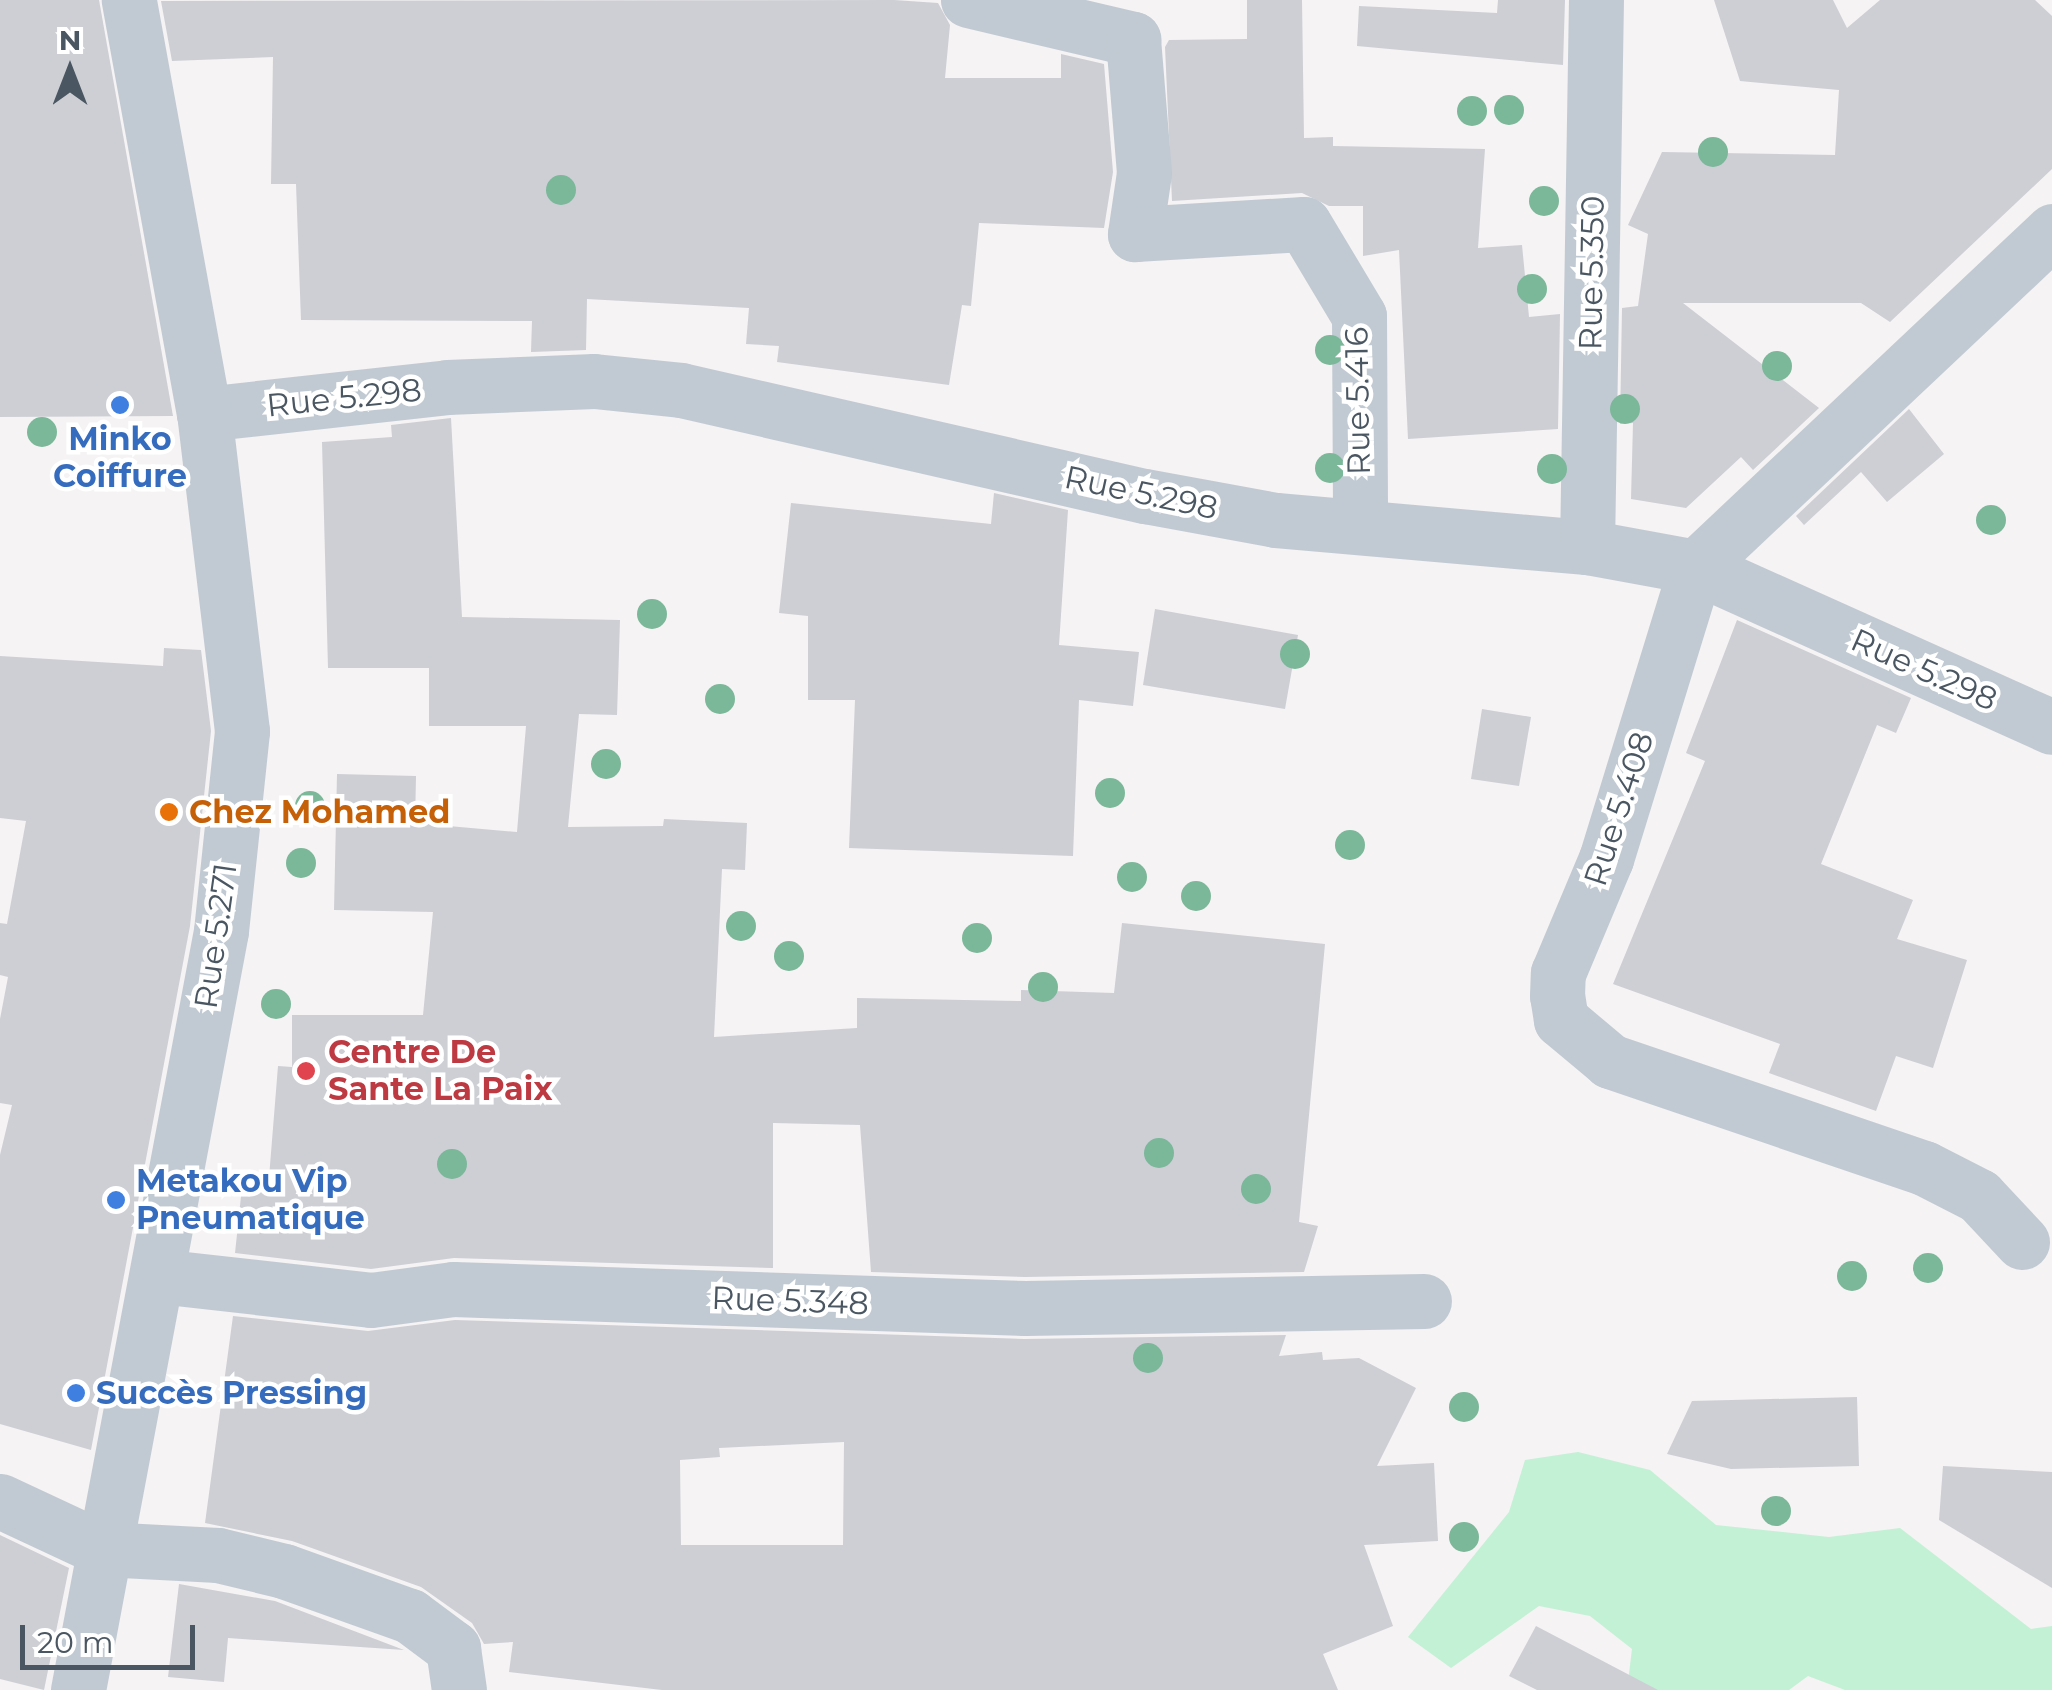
<!DOCTYPE html>
<html>
<head>
<meta charset="utf-8">
<style>
	body { margin:0 }
	#map { position:relative; width:2052px; height:1690px; overflow:hidden; background:#f5f3f3; font-family:Montserrat,sans-serif }
	div>[style] { position:absolute }
	.green>* { inset:0; background:#c3f1d5 }
	.building>* { inset:0; background:#cdcfd5 }
	.minor>* { height:55px; margin:-27.5px; padding:0 27.5px; transform-origin:27.5px; border-radius:27.5px; background:#c1cad2 }
	.tertiary>* { height:55px; margin:-27.5px; padding:0 27.5px; transform-origin:27.5px; border-radius:27.5px; background:#c1cad2 }
	.trees>* { width:30px; height:30px; margin:-15px; border-radius:50%; background:#7bb799 }
	.dots>* { width:28px; height:28px; translate:-50% -50%; box-sizing:border-box; border:5px solid #fff; border-radius:50% }
	span { translate:-50% -50%; white-space:nowrap; text-align:center; line-height:1.15; -webkit-text-stroke:9px #fff; paint-order:stroke }
	.street-label { font-size:32px; color:#4a5661 }
	.shop-label { font-size:32px; color:#366cbe; font-weight:700 }
	.left { translate:0 -50%; text-align:left }
	.food-label { font-size:32px; color:#c56008; font-weight:700 }
	.health-label { font-size:32px; color:#be3a42; font-weight:700 }
	.north { position:absolute; left:20px; top:20px; width:100px; height:100px; -webkit-text-stroke:8px #fff; paint-order:stroke; rotate:0deg; font-size:28px; font-weight:700; line-height:40px; text-align:center; color:#4a5661 }
	.north::after { content:''; display:block; margin:auto; width:35px; height:45px; background:#4a5661; clip-path:polygon(50% 0,100% 100%,50% 72%,0 100%) }
	.scale { position:absolute; left:20px; top:1625px; width:175px; height:45px; box-sizing:border-box; border:5px solid #4a5661; border-top:0; padding-left:12px; font-size:30px; line-height:35px; white-space:nowrap; color:#4a5661; -webkit-text-stroke:8px #fff; paint-order:stroke }
</style>
</head>
<body>
<div id="map">
	<div class="green">
		<i style="clip-path:polygon(1578px 1452px,1650px 1470px,1716px 1525px,1829px 1537px,1900px 1528px,2031px 1629px,2052px 1626px,2052px 1690px,1845px 1690px,1808px 1676px,1789px 1690px,1627px 1690px,1632px 1649px,1590px 1616px,1539px 1606px,1451px 1668px,1408px 1637px,1509px 1512px,1525px 1460px)"></i>
	</div>
	<div class="building">
		<i style="clip-path:polygon(0 0,99px 0,173px 416px,0 417px)"></i>
		<i style="clip-path:polygon(894px 0,938px 3px,950px 25px,945px 78px,1061px 78px,1061px 54px,1104px 64px,1113px 172px,1104px 228px,979px 223px,971px 306px,962px 305px,949px 385px,777px 362px,779px 346px,746px 344px,749px 308px,587px 299px,586px 350px,531px 352px,532px 321px,301px 320px,296px 184px,271px 184px,273px 57px,172px 61px,161px 1px)"></i>
		<i style="clip-path:polygon(1247px 0,1302px 0,1304px 138px,1333px 137px,1333px 146px,1485px 149px,1478px 248px,1522px 245px,1529px 317px,1560px 314px,1558px 429px,1408px 439px,1399px 250px,1363px 256px,1363px 206px,1329px 206px,1302px 193px,1172px 201px,1165px 47px,1169px 40px,1247px 39px)"></i>
		<i style="clip-path:polygon(1498px 0,1565px 0,1563px 65px,1357px 46px,1359px 6px,1497px 13px)"></i>
		<i style="clip-path:polygon(1714px 0,1833px 0,1847px 28px,1880px 0,2035px 0,2052px 16px,2052px 169px,1890px 322px,1861px 303px,1683px 303px,1819px 408px,1753px 470px,1741px 457px,1686px 508px,1631px 499px,1633px 423px,1620px 424px,1622px 308px,1638px 306px,1648px 234px,1628px 225px,1662px 152px,1835px 155px,1839px 90px,1740px 81px)"></i>
		<i style="clip-path:polygon(1909px 409px,1944px 454px,1887px 502px,1861px 472px,1804px 525px,1796px 516px)"></i>
		<i style="clip-path:polygon(451px 418px,462px 617px,620px 620px,617px 715px,579px 714px,568px 827px,663px 826px,664px 819px,747px 823px,745px 870px,722px 869px,714px 1037px,857px 1028px,857px 998px,1021px 1001px,1021px 990px,1114px 993px,1122px 923px,1325px 944px,1299px 1222px,1318px 1226px,1304px 1272px,1025px 1277px,871px 1272px,860px 1125px,773px 1123px,773px 1268px,454px 1258px,371px 1269px,235px 1253px,242px 1187px,268px 1190px,278px 1066px,292px 1067px,292px 1015px,423px 1015px,433px 912px,334px 910px,337px 774px,416px 776px,415px 823px,517px 832px,526px 726px,429px 726px,429px 668px,328px 668px,322px 442px,392px 437px,391px 425px)"></i>
		<i style="clip-path:polygon(994px 493px,1068px 510px,1059px 645px,1139px 652px,1133px 706px,1079px 700px,1073px 856px,849px 848px,855px 700px,808px 700px,808px 616px,779px 613px,791px 503px,991px 524px)"></i>
		<i style="clip-path:polygon(1155px 609px,1298px 635px,1285px 709px,1143px 685px)"></i>
		<i style="clip-path:polygon(1737px 620px,1911px 698px,1896px 733px,1877px 725px,1821px 864px,1913px 900px,1897px 939px,1967px 960px,1933px 1068px,1896px 1056px,1876px 1111px,1769px 1073px,1780px 1044px,1613px 984px,1705px 761px,1686px 753px)"></i>
		<i style="clip-path:polygon(164px 648px,201px 650px,211px 731px,190px 926px,91px 1450px,0 1424px,0 1155px,12px 1105px,0 1103px,0 1019px,8px 977px,0 975px,0 923px,7px 924px,26px 821px,0 818px,0 656px,163px 666px)"></i>
		<i style="clip-path:polygon(1482px 709px,1531px 717px,1519px 786px,1471px 779px)"></i>
		<i style="clip-path:polygon(evenodd,233px 1316px,368px 1331px,455px 1320px,1024px 1339px,1286px 1335px,1279px 1356px,1322px 1352px,1323px 1360px,1359px 1358px,1416px 1388px,1377px 1466px,1434px 1463px,1438px 1541px,1364px 1545px,1393px 1626px,1323px 1654px,1338px 1690px,662px 1690px,509px 1672px,513px 1642px,484px 1644px,472px 1623px,421px 1587px,292px 1541px,205px 1523px,233px 1316px,844px 1442px,843px 1545px,681px 1545px,680px 1460px,720px 1457px,719px 1448px,844px 1442px)"></i>
		<i style="clip-path:polygon(1857px 1397px,1859px 1466px,1731px 1469px,1667px 1454px,1692px 1401px)"></i>
		<i style="clip-path:polygon(1943px 1466px,2052px 1472px,2052px 1588px,1939px 1520px)"></i>
		<i style="clip-path:polygon(0 1535px,69px 1568px,44px 1690px,0 1679px)"></i>
		<i style="clip-path:polygon(179px 1584px,275px 1601px,404px 1650px,228px 1638px,224px 1682px,168px 1677px)"></i>
		<i style="clip-path:polygon(1536px 1626px,1658px 1690px,1537px 1690px,1509px 1676px)"></i>
	</div>
	<div class="minor">
		<i style="left:968px;top:0;width:170px;rotate:13.3deg"></i>
		<i style="left:1133px;top:39px;width:134px;rotate:85.3deg"></i>
		<i style="left:1144px;top:173px;width:62px;rotate:98.4deg"></i>
		<i style="left:1135px;top:234px;width:169px;rotate:-3.4deg"></i>
		<i style="left:1304px;top:224px;width:107px;rotate:59.1deg"></i>
		<i style="left:1359px;top:316px;width:211px;rotate:89.7deg"></i>
		<i style="left:204px;top:414px;width:244px;rotate:-6.3deg"></i>
		<i style="left:447px;top:387px;width:147px;rotate:-2.3deg"></i>
		<i style="left:594px;top:381px;width:87px;rotate:5.9deg"></i>
		<i style="left:681px;top:390px;width:476px;rotate:12.9deg"></i>
		<i style="left:1145px;top:496px;width:133px;rotate:10.4deg"></i>
		<i style="left:1276px;top:520px;width:312px;rotate:5deg"></i>
		<i style="left:1587px;top:547px;width:111px;rotate:10.4deg"></i>
		<i style="left:1696px;top:567px;width:390px;rotate:24.2deg"></i>
		<i style="left:1587px;top:547px;width:547px;rotate:-89.06deg"></i>
		<i style="left:2022px;top:1242px;width:63px;rotate:-133.1deg"></i>
		<i style="left:1979px;top:1196px;width:62px;rotate:-153deg"></i>
		<i style="left:1924px;top:1168px;width:332px;rotate:-161.2deg"></i>
		<i style="left:1610px;top:1061px;width:64px;rotate:-140.1deg"></i>
		<i style="left:1561px;top:1020px;width:24px;rotate:-99deg"></i>
		<i style="left:1557px;top:996px;width:23px;rotate:-88deg"></i>
		<i style="left:1558px;top:973px;width:124px;rotate:-67.2deg"></i>
		<i style="left:1606px;top:859px;width:306px;rotate:-72.9deg"></i>
		<i style="left:1696px;top:567px;width:490px;rotate:-43.3deg"></i>
		<i style="left:158px;top:1276px;width:214px;rotate:6.4deg"></i>
		<i style="left:371px;top:1300px;width:83px;rotate:-7.6deg"></i>
		<i style="left:453px;top:1289px;width:572px;rotate:1.9deg"></i>
		<i style="left:1025px;top:1308px;width:399px;rotate:-1deg"></i>
		<i style="left:0;top:1501px;width:114px;rotate:25deg"></i>
		<i style="left:103px;top:1549px;width:115px;rotate:3deg"></i>
		<i style="left:218px;top:1555px;width:68px;rotate:13.6deg"></i>
		<i style="left:284px;top:1571px;width:134px;rotate:19.7deg"></i>
		<i style="left:410px;top:1616px;width:54px;rotate:36.7deg"></i>
		<i style="left:453px;top:1648px;width:42px;rotate:81.9deg"></i>
	</div>
	<div class="tertiary">
		<i style="left:78px;top:1690px;width:772px;rotate:-79.33deg"></i>
		<i style="left:221px;top:931px;width:201px;rotate:-84deg"></i>
		<i style="left:242px;top:731px;width:319px;rotate:-96.8deg"></i>
		<i style="left:204px;top:414px;width:421px;rotate:-100.3deg"></i>
	</div>
	<div class="trees">
		<i style="left:1509px;top:110px"></i>
		<i style="left:1472px;top:111px"></i>
		<i style="left:1713px;top:152px"></i>
		<i style="left:561px;top:190px"></i>
		<i style="left:1544px;top:201px"></i>
		<i style="left:1532px;top:289px"></i>
		<i style="left:1330px;top:350px"></i>
		<i style="left:1777px;top:366px"></i>
		<i style="left:1625px;top:409px"></i>
		<i style="left:42px;top:432px"></i>
		<i style="left:1330px;top:468px"></i>
		<i style="left:1552px;top:469px"></i>
		<i style="left:1991px;top:520px"></i>
		<i style="left:652px;top:614px"></i>
		<i style="left:1295px;top:654px"></i>
		<i style="left:720px;top:699px"></i>
		<i style="left:606px;top:764px"></i>
		<i style="left:1110px;top:793px"></i>
		<i style="left:310px;top:806px"></i>
		<i style="left:1350px;top:845px"></i>
		<i style="left:301px;top:863px"></i>
		<i style="left:1132px;top:877px"></i>
		<i style="left:1196px;top:896px"></i>
		<i style="left:741px;top:926px"></i>
		<i style="left:977px;top:938px"></i>
		<i style="left:789px;top:956px"></i>
		<i style="left:1043px;top:987px"></i>
		<i style="left:276px;top:1004px"></i>
		<i style="left:1159px;top:1153px"></i>
		<i style="left:452px;top:1164px"></i>
		<i style="left:1256px;top:1189px"></i>
		<i style="left:1928px;top:1268px"></i>
		<i style="left:1852px;top:1276px"></i>
		<i style="left:1148px;top:1358px"></i>
		<i style="left:1464px;top:1407px"></i>
		<i style="left:1776px;top:1511px"></i>
		<i style="left:1464px;top:1537px"></i>
	</div>
	<div class="dots">
		<i style="left:120px;top:405px;background:#3f7fe0"></i>
		<i style="left:169px;top:812px;background:#e8710a"></i>
		<i style="left:306px;top:1071px;background:#e0444e"></i>
		<i style="left:116px;top:1200px;background:#3f7fe0"></i>
		<i style="left:76px;top:1393px;background:#3f7fe0"></i>
	</div>
	<div class="street-label">
		<span style="left:1592px;top:273px;rotate:-89deg">Rue 5.350</span>
		<span style="left:344px;top:398px;rotate:-6deg">Rue 5.298</span>
		<span style="left:1358px;top:401px;rotate:-91deg">Rue 5.416</span>
		<span style="left:1141px;top:493px;rotate:12deg">Rue 5.298</span>
		<span style="left:1924px;top:670px;rotate:24deg">Rue 5.298</span>
		<span style="left:1619px;top:809px;rotate:-72deg">Rue 5.408</span>
		<span style="left:216px;top:936px;rotate:-82deg">Rue 5.271</span>
		<span style="left:790px;top:1301px;rotate:2deg">Rue 5.348</span>
	</div>
	<div class="shop-label">
		<span style="left:120px;top:458px">Minko<br>Coiffure</span>
		<span class="left" style="left:136px;top:1200px">Metakou Vip<br>Pneumatique</span>
		<span class="left" style="left:96px;top:1393px">Succès Pressing</span>
	</div>
	<div class="food-label">
		<span class="left" style="left:189px;top:812px">Chez Mohamed</span>
	</div>
	<div class="health-label">
		<span class="left" style="left:328px;top:1071px">Centre De<br>Sante La Paix</span>
	</div>
	<div class="north">N</div>
	<div class="scale">20 m</div>
</div>
</body>
</html>
